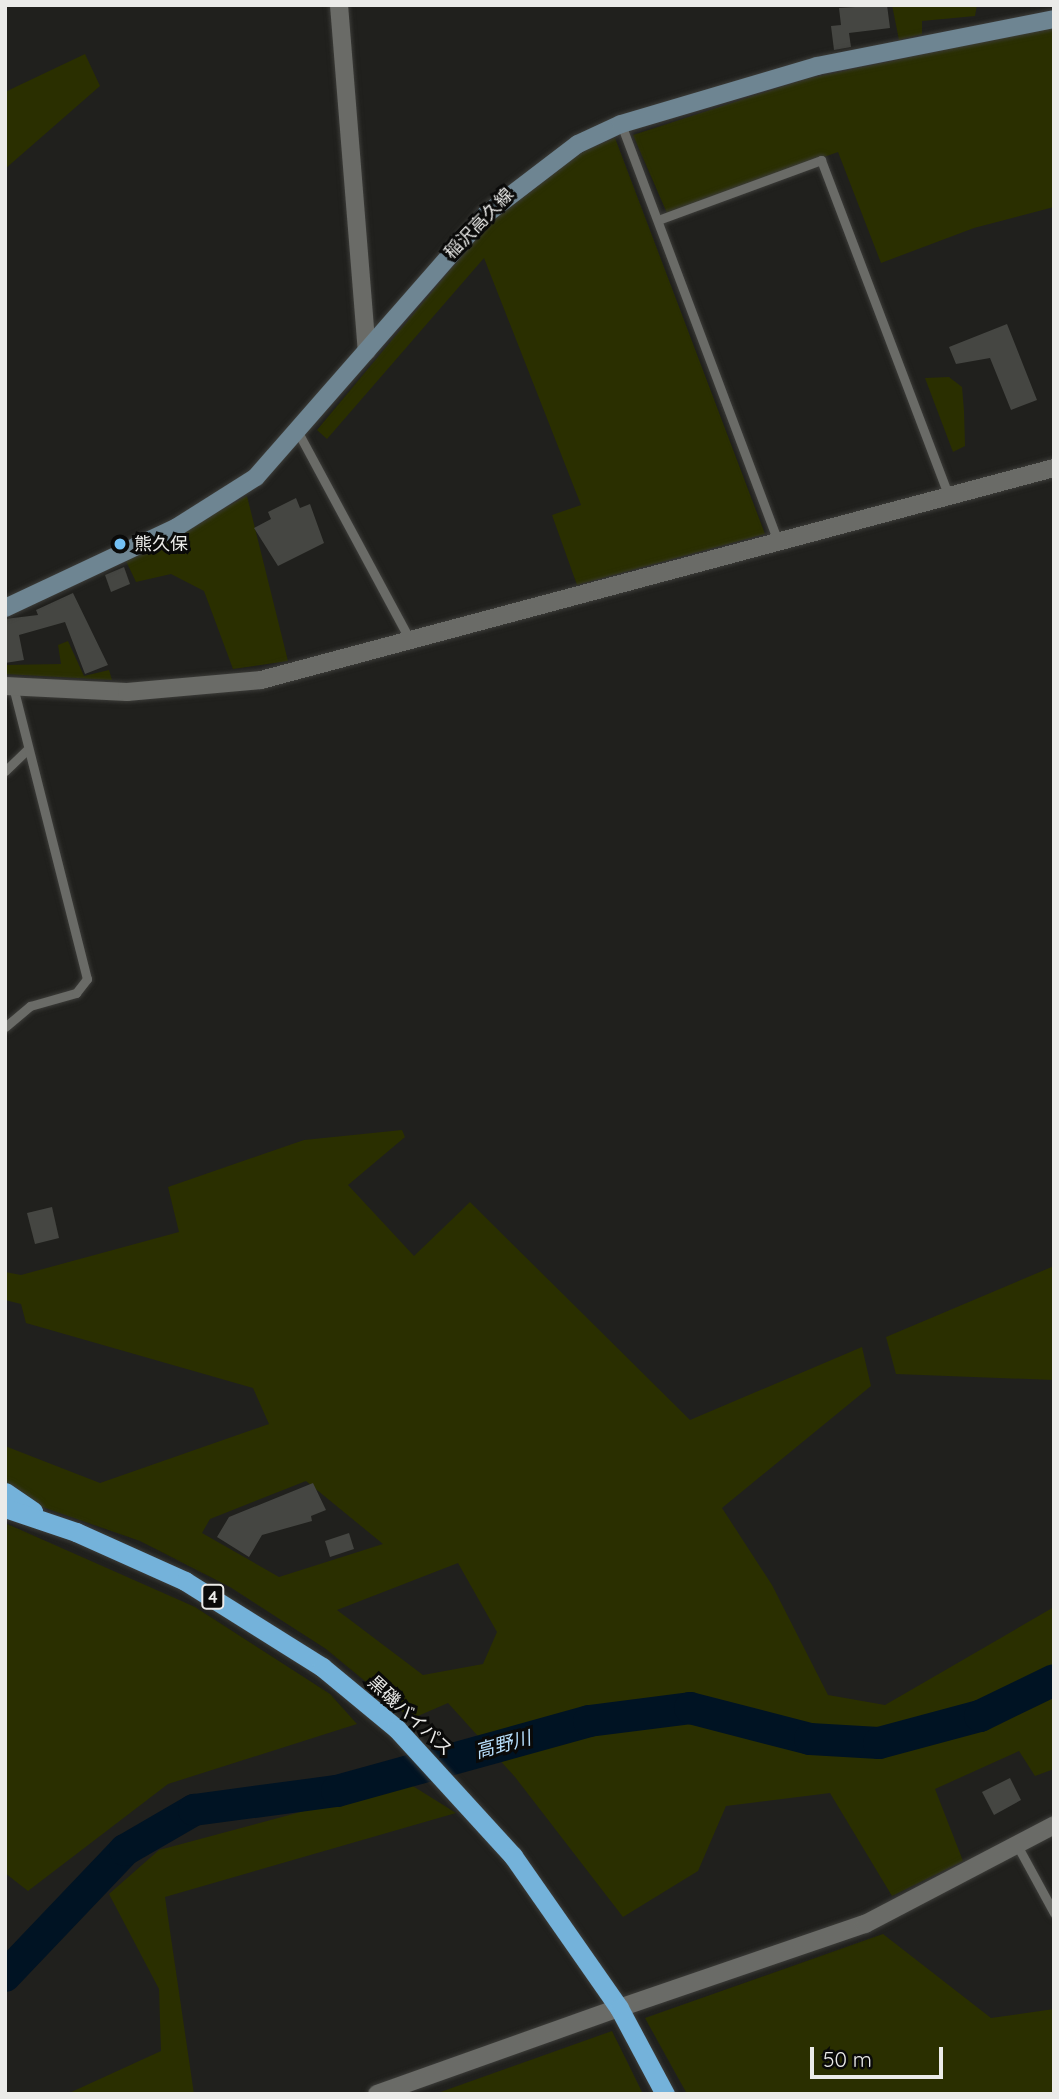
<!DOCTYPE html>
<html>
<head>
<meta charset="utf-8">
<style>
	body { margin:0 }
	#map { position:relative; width:1059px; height:2099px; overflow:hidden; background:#20201d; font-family:Quicksand,"Noto Sans JP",sans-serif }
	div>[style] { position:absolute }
	.green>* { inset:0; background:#2a2f00 }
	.river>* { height:32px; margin:-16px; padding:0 16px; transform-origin:16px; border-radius:16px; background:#001323 }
	.building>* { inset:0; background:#454642 }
	.roads { filter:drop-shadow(0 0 2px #3c3c39) drop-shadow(0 0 2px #3c3c39) }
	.service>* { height:9px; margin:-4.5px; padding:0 4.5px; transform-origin:4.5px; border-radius:4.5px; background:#6a6b67 }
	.minor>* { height:18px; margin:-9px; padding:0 9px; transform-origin:9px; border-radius:9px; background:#6a6b67 }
	.tertiary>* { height:18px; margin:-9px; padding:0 9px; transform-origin:9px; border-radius:9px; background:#6a6b67 }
	.secondary>* { height:18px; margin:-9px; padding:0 9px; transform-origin:9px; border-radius:9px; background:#6e8592 }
	.trunk>* { height:19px; margin:-9.5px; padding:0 9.5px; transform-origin:9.5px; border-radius:9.5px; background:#74b2da }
	.dots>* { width:19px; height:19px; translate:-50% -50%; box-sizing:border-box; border:4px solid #0a0a09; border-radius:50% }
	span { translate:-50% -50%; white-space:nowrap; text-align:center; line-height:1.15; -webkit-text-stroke:6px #0a0a09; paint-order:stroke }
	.shield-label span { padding:2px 5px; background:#0a0a09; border:2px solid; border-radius:5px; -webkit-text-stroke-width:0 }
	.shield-label { font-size:16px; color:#ebebe9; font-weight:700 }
	.street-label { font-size:18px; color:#ebebe9 }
	.poi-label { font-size:18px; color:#ebebe9 }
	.left { translate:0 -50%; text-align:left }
	.water-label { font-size:19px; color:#b7defb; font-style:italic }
	.frame { position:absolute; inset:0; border:7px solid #ebebe9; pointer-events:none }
	.scale { position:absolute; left:810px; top:2047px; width:133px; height:32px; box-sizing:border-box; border:4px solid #ebebe9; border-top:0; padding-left:9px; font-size:21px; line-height:24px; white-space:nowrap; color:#ebebe9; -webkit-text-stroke:5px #0a0a09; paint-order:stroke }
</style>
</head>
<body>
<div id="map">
	<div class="green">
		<i style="clip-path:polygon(892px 5px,977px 5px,975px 16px,922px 21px,922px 34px,899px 40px)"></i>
		<i style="clip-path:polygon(1054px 27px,1054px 207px,974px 228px,881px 263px,838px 152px,667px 213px,633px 135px,806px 79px)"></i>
		<i style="clip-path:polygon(85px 54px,100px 86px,5px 169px,5px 92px)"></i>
		<i style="clip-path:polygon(615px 138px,765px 534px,577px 585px,552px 515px,581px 505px,484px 258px,327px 439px,317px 430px,481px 233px,524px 190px,584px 151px)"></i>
		<i style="clip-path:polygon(949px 377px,962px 387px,964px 411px,965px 446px,953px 452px,925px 378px)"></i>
		<i style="clip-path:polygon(247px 496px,288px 661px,233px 669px,204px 591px,171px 574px,136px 582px,126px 561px)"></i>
		<i style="clip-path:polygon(68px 641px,84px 676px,109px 670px,112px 680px,5px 674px,5px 665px,61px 664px,58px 645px)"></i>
		<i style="clip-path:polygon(evenodd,402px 1130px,405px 1137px,348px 1185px,414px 1256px,470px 1202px,690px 1420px,862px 1347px,871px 1386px,722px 1508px,772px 1585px,828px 1695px,885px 1705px,1054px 1607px,1054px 1769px,1035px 1776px,1019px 1751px,935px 1789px,963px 1861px,892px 1896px,830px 1793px,726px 1806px,698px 1871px,623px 1917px,515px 1777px,448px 1703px,411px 1719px,326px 1649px,230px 1587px,140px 1541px,5px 1494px,5px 1446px,100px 1483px,269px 1424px,253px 1388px,26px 1323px,21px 1304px,5px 1300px,5px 1272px,21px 1275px,179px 1232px,168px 1187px,304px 1140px,402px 1130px,306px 1481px,383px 1544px,279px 1577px,202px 1533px,210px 1519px,306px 1481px,402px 1130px,458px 1563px,497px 1632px,483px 1664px,423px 1675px,337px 1610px,458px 1563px)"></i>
		<i style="clip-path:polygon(1054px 1266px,1054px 1380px,896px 1374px,886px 1337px)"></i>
		<i style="clip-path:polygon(5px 1523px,195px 1607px,330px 1694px,357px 1724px,168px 1784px,28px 1891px,5px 1873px)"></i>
		<i style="clip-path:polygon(408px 1783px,456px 1813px,165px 1897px,194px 2094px,67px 2094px,161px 2051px,159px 1989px,109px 1894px,159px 1850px)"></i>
		<i style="clip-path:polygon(883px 1934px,991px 2018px,1054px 2009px,1054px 2094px,687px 2094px,645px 2018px)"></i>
		<i style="clip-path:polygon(612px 2031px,643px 2094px,435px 2094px)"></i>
	</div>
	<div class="river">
		<i style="left:5px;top:1976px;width:174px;rotate:-46.4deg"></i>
		<i style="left:125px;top:1850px;width:80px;rotate:-30.1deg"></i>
		<i style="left:194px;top:1810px;width:144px;rotate:-7.6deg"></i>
		<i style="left:337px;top:1791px;width:262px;rotate:-15.5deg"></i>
		<i style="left:589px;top:1721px;width:102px;rotate:-7.3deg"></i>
		<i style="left:690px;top:1708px;width:124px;rotate:14.5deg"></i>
		<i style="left:810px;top:1739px;width:69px;rotate:3.3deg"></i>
		<i style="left:879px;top:1743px;width:105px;rotate:-15deg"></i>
		<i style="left:980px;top:1716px;width:82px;rotate:-25.9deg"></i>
	</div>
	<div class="building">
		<i style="clip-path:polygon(887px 5px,890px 28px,849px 33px,851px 47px,834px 50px,831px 26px,841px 25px,839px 8px)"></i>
		<i style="clip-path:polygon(1007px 324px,1037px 400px,1011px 410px,990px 358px,956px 364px,949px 347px)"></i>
		<i style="clip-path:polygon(296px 498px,300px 508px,310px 504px,324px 543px,278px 566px,254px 528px,271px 519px,268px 512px)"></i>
		<i style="clip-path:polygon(124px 567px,130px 584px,111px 592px,105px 575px)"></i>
		<i style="clip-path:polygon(73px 593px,108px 665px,85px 674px,65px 622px,19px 635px,24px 660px,5px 663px,5px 619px,38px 615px,36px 610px)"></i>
		<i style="clip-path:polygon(52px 1207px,59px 1238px,35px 1244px,27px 1213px)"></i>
		<i style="clip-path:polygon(313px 1483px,326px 1510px,311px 1516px,312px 1521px,262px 1535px,249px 1557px,217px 1537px,229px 1517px)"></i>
		<i style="clip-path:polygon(349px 1533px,354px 1549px,330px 1557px,325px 1541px)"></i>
		<i style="clip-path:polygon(1010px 1778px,1021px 1800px,994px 1815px,982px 1792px)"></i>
	</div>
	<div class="roads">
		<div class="service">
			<i style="left:621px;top:124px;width:443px;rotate:69.4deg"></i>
			<i style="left:658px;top:220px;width:174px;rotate:-20.2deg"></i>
			<i style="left:821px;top:160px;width:358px;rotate:69.2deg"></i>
			<i style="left:299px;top:434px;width:236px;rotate:61.7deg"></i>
			<i style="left:5px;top:771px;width:32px;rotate:-44deg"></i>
			<i style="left:5px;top:1027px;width:33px;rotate:-40deg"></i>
			<i style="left:30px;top:1006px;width:48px;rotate:-15.8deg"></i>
			<i style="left:76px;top:993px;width:18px;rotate:-52deg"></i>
			<i style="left:87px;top:979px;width:301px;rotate:-104.2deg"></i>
			<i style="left:1017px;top:1845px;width:77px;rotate:61.4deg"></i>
		</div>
		<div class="minor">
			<i style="left:339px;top:5px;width:347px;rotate:85.4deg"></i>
			<i style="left:619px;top:2008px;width:260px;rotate:-18.9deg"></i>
			<i style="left:865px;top:1924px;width:213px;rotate:-27.6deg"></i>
		</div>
		<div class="tertiary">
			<i style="left:5px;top:686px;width:122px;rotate:2.8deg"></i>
			<i style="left:127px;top:692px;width:135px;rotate:-5.1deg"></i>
			<i style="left:261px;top:680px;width:821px;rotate:-14.97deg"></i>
			<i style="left:377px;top:2094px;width:257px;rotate:-19.6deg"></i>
		</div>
		<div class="secondary">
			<i style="left:5px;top:608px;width:190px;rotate:-25.2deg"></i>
			<i style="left:177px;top:527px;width:93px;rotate:-32.3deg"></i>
			<i style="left:256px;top:477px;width:348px;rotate:-48.8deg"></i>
			<i style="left:485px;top:215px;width:117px;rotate:-37.4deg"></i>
			<i style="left:578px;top:144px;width:47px;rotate:-24.9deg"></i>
			<i style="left:621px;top:124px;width:204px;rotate:-16.5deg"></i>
			<i style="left:817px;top:66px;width:242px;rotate:-11.2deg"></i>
		</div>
		<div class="trunk">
			<i style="left:5px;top:1492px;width:34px;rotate:34deg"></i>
			<i style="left:5px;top:1508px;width:75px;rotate:18.7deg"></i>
			<i style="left:76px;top:1532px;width:120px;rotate:24.2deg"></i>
			<i style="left:185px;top:1581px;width:162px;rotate:32.1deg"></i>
			<i style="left:322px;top:1667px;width:97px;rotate:39.6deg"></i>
			<i style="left:397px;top:1729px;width:172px;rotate:47.6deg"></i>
			<i style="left:513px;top:1856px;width:185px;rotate:55.1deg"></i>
			<i style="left:619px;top:2008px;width:98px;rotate:61.9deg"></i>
		</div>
	</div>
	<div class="dots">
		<i style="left:120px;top:544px;background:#73c1f6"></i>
	</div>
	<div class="shield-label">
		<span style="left:213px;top:1597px">4</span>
	</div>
	<div class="street-label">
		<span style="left:479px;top:224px;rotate:-46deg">稲沢高久線</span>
		<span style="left:410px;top:1716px;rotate:43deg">黒磯バイパス</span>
	</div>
	<div class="poi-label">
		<span class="left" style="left:134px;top:544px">熊久保</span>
	</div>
	<div class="water-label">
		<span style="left:503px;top:1745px;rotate:-15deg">高野川</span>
	</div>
	<div class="frame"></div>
	<div class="scale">50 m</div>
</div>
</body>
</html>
